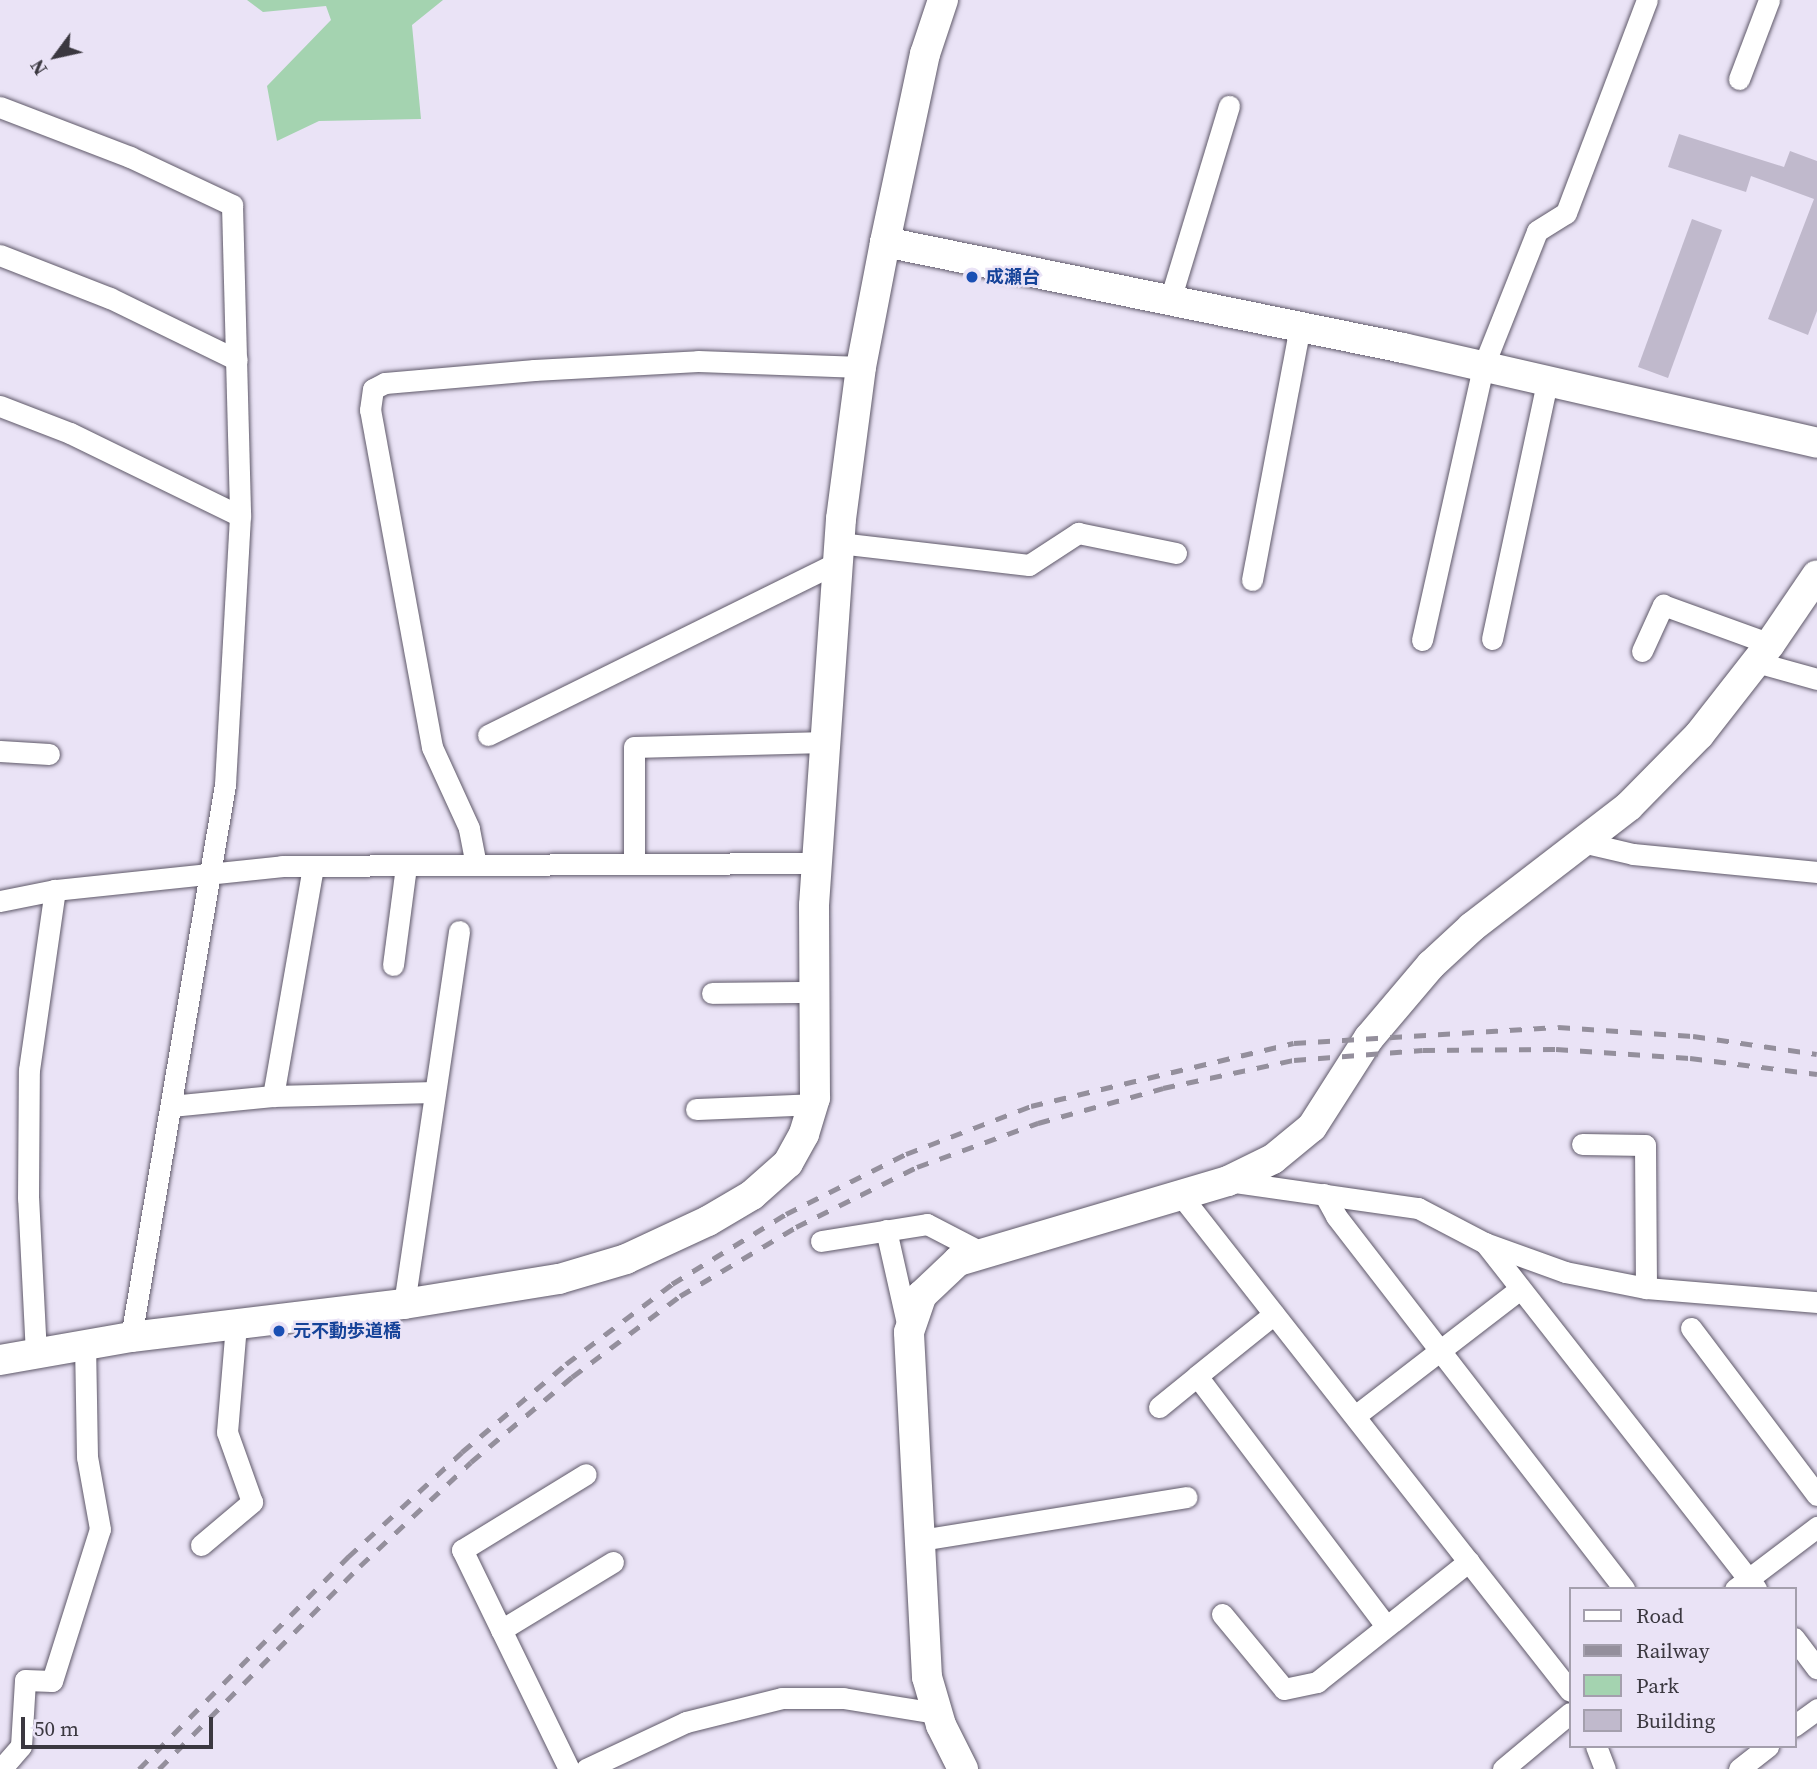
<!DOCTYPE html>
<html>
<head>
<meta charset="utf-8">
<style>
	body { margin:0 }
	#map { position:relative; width:1817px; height:1769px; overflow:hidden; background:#eae3f6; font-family:"Source Serif 4","Noto Sans JP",serif }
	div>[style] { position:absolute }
	.green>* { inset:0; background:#a4d3b0 }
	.building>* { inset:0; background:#c0b9cc }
	.roads { filter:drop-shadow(0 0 2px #5f5969) drop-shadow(0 0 2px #5f5969) }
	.street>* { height:21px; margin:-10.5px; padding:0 10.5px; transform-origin:10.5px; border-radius:10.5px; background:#fff }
	.secondary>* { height:30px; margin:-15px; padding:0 15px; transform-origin:15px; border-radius:15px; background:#fff }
	.rail>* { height:5px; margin-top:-2.5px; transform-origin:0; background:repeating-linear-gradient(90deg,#948f9c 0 12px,transparent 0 24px) }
	.dots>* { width:19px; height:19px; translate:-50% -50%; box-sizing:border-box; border:4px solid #eae3f6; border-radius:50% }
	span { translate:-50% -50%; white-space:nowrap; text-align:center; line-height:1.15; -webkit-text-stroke:5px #eae3f6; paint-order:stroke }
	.transit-label { font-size:18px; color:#164399; font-weight:700 }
	.left { translate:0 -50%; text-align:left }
	.legend { position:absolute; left:1569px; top:1587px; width:228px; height:161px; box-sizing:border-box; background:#eae3f6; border:2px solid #a49fad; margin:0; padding:9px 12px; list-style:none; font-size:21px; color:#3b3840 }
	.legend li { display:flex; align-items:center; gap:14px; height:35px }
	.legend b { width:35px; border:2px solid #a49fad }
	.north { position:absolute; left:21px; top:21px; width:70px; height:70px; -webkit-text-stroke:5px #eae3f6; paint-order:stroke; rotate:237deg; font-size:19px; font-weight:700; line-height:28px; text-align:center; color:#3b3840 }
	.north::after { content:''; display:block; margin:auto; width:24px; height:32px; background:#3b3840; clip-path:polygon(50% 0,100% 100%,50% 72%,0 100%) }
	.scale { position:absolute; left:21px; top:1717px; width:192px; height:32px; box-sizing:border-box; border:4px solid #3b3840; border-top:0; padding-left:9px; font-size:21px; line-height:24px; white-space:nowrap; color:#3b3840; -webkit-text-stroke:5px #eae3f6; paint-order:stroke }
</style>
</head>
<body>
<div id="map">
	<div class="green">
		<i style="clip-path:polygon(247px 0,443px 0,412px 25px,421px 119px,319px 121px,277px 141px,267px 86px,331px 20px,326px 6px,263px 12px)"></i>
	</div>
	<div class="building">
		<i style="clip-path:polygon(1679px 134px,1784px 167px,1790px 151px,1817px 161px,1817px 311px,1808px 335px,1768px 319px,1814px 199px,1751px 176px,1746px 192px,1668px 167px)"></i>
		<i style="clip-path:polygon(1692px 219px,1722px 230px,1668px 378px,1638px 367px)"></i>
	</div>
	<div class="roads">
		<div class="street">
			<i style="left:1739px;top:79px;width:85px;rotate:-69.2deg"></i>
			<i style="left:0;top:107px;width:139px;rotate:21deg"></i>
			<i style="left:130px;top:157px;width:113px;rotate:25.2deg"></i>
			<i style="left:232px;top:205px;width:311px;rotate:88.5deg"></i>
			<i style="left:0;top:255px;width:118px;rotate:21.4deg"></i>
			<i style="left:110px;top:298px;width:141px;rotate:26deg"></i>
			<i style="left:1170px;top:300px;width:203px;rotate:-73.1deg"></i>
			<i style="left:0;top:406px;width:75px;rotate:21.1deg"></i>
			<i style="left:70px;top:433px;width:189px;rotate:26deg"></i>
			<i style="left:240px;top:516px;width:269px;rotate:93.2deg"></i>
			<i style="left:225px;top:785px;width:560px;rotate:99.66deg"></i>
			<i style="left:839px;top:543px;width:191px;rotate:6.6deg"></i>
			<i style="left:1029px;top:565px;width:59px;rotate:-33.1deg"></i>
			<i style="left:1078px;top:533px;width:100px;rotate:11.5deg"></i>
			<i style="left:1252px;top:580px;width:258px;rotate:-79.3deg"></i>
			<i style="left:1492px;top:639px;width:263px;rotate:-77.9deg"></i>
			<i style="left:1422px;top:640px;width:280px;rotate:-77.4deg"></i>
			<i style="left:1483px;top:367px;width:146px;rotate:-68.3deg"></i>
			<i style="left:1537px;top:231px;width:34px;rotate:-32deg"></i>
			<i style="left:1566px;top:213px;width:228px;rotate:-69.2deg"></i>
			<i style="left:1642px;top:651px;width:51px;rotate:-65.5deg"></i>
			<i style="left:1663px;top:605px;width:114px;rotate:20deg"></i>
			<i style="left:1756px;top:662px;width:63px;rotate:15.6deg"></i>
			<i style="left:488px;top:735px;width:390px;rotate:-26.3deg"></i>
			<i style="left:0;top:751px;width:49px;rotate:3.5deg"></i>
			<i style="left:1582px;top:842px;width:52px;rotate:13.2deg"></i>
			<i style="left:1633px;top:854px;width:185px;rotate:5.6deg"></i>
			<i style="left:634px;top:864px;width:117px;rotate:-90deg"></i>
			<i style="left:634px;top:747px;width:191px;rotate:-1.5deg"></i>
			<i style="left:476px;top:865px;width:38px;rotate:-101deg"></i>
			<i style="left:469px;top:828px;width:89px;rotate:-114.6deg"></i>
			<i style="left:432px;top:747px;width:343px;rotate:-100.4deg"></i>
			<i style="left:370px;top:410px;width:21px;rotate:-82deg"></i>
			<i style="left:373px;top:389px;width:13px;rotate:-27deg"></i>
			<i style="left:385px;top:383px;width:150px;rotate:-5deg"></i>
			<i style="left:534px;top:370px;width:164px;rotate:-3.1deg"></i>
			<i style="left:698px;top:361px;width:163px;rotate:2.1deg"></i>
			<i style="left:0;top:901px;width:56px;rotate:-11.3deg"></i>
			<i style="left:55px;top:890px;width:228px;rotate:-6deg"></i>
			<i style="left:282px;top:866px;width:535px;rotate:-0.32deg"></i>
			<i style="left:393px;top:965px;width:100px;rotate:-82.5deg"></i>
			<i style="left:712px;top:993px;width:102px;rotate:-0.6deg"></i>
			<i style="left:273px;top:1096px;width:233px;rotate:-80.1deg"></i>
			<i style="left:171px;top:1106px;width:102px;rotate:-5.6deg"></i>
			<i style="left:273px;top:1096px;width:162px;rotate:-1.4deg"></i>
			<i style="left:696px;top:1109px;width:117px;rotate:-2.4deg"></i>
			<i style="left:1582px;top:1144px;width:63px;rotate:0.9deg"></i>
			<i style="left:1645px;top:1145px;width:143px;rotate:89.6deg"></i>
			<i style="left:1228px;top:1181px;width:192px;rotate:8.1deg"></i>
			<i style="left:1418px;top:1208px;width:76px;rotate:27.6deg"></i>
			<i style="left:1485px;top:1243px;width:439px;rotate:51.9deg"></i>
			<i style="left:1179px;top:1193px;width:633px;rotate:51.86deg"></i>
			<i style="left:1324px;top:1194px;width:25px;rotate:61deg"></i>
			<i style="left:1336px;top:1216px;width:471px;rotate:52.3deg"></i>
			<i style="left:886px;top:1230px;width:105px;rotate:77.3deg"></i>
			<i style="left:821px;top:1241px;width:107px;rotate:-9.1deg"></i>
			<i style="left:927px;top:1224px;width:63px;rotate:27.4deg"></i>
			<i style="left:1485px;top:1243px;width:85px;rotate:19.9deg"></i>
			<i style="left:1565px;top:1272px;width:83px;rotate:11.2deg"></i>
			<i style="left:1646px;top:1288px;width:172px;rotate:4.7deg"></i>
			<i style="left:404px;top:1304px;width:377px;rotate:-81.6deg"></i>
			<i style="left:1274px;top:1314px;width:99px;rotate:141.2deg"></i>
			<i style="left:1197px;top:1376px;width:313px;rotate:52.9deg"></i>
			<i style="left:1691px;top:1328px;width:209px;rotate:53deg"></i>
			<i style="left:36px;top:1354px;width:156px;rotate:-92.9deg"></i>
			<i style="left:28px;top:1198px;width:128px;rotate:-89.6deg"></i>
			<i style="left:29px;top:1070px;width:182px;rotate:-81.8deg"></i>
			<i style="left:1159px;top:1407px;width:49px;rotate:-39.2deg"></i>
			<i style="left:1355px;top:1416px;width:208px;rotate:-37.6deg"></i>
			<i style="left:921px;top:1540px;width:269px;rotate:-9.2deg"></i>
			<i style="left:201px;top:1545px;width:67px;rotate:-40.1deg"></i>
			<i style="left:252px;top:1502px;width:74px;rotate:-109.7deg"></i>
			<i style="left:227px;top:1432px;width:108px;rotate:-85.2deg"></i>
			<i style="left:1735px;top:1589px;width:103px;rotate:-37.1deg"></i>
			<i style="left:1222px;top:1614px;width:97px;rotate:50.4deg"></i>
			<i style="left:1284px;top:1689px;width:34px;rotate:-12deg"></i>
			<i style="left:1317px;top:1682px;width:194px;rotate:-38.5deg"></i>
			<i style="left:501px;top:1630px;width:131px;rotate:-31.3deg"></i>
			<i style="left:1794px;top:1638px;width:38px;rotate:53deg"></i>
			<i style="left:1794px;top:1726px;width:29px;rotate:-36deg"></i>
			<i style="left:1596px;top:1746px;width:25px;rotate:69deg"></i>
			<i style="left:1px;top:1769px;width:30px;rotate:-49deg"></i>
			<i style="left:21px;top:1746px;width:66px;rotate:-86.5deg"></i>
			<i style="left:25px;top:1680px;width:27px;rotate:2deg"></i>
			<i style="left:52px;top:1681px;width:159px;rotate:-72.5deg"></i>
			<i style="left:100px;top:1529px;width:73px;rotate:-100.2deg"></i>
			<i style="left:87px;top:1457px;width:112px;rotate:-91deg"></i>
			<i style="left:569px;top:1769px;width:244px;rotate:-116deg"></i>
			<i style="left:462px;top:1550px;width:145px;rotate:-31.5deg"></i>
			<i style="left:586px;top:1769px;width:110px;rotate:-25.2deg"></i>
			<i style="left:686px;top:1722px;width:99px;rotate:-14deg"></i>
			<i style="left:782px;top:1698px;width:61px"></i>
			<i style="left:843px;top:1698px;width:95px;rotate:9.1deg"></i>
			<i style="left:1503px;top:1769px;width:87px;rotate:-39.9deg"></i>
			<i style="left:1739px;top:1769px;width:37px;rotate:-38deg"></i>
		</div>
		<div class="secondary">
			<i style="left:885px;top:242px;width:529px;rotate:11.56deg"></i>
			<i style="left:1403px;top:348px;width:425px;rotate:12.9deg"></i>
			<i style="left:0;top:1360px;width:133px;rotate:-10deg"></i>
			<i style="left:131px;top:1337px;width:275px;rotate:-6.9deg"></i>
			<i style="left:404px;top:1304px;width:157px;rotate:-9.2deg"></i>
			<i style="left:559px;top:1279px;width:70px;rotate:-16.6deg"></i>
			<i style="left:626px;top:1259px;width:90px;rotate:-24.9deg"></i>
			<i style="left:708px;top:1221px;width:51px;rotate:-30.6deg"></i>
			<i style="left:752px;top:1195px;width:48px;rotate:-41.6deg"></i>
			<i style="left:788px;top:1163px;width:33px;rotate:-61deg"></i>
			<i style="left:804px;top:1134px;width:38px;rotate:-73deg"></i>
			<i style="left:815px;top:1098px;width:193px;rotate:-90.3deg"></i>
			<i style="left:814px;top:905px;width:387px;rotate:-86deg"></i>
			<i style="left:841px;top:519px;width:153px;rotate:-82.5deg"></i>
			<i style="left:861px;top:367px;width:127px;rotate:-79.1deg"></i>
			<i style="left:885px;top:242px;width:192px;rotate:-78deg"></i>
			<i style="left:925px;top:54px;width:57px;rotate:-71.6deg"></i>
			<i style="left:963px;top:1769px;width:49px;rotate:-116.6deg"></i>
			<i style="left:941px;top:1725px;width:50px;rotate:-106.3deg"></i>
			<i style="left:927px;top:1677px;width:345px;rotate:-93deg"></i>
			<i style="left:909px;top:1332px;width:39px;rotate:-71deg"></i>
			<i style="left:922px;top:1295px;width:50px;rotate:-43.4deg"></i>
			<i style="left:958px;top:1261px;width:282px;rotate:-16.5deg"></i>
			<i style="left:1228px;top:1181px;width:50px;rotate:-26.1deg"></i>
			<i style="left:1273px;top:1159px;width:50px;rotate:-39.4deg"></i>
			<i style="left:1312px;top:1127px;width:106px;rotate:-57.4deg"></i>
			<i style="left:1369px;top:1038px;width:96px;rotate:-49.7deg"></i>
			<i style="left:1431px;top:965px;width:56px;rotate:-42.8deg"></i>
			<i style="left:1472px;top:927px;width:198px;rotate:-37.6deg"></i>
			<i style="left:1629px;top:806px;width:100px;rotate:-45.4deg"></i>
			<i style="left:1699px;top:735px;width:115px;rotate:-52deg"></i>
			<i style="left:1770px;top:644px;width:83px;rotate:-55.7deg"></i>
		</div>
	</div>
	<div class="rail">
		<i style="left:139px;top:1769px;width:298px;rotate:-45.4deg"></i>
		<i style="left:348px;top:1557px;width:155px;rotate:-42.6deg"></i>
		<i style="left:462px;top:1452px;width:136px;rotate:-40.2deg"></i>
		<i style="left:566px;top:1364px;width:133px;rotate:-37deg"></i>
		<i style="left:672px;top:1284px;width:134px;rotate:-31.6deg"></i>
		<i style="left:786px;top:1214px;width:134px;rotate:-26.6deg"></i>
		<i style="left:906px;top:1154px;width:134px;rotate:-21deg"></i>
		<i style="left:1031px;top:1106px;width:270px;rotate:-13.5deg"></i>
		<i style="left:1294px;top:1043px;width:264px;rotate:-3.5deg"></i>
		<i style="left:1558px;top:1027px;width:135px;rotate:3.8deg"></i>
		<i style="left:1693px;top:1036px;width:125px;rotate:8.3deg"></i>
		<i style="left:159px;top:1769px;width:286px;rotate:-45.3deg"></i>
		<i style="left:360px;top:1566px;width:152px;rotate:-43.1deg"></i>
		<i style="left:471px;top:1462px;width:132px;rotate:-40.1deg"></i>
		<i style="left:572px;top:1377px;width:135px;rotate:-36.9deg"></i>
		<i style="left:680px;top:1296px;width:135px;rotate:-30.7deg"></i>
		<i style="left:796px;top:1227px;width:135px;rotate:-26.4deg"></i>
		<i style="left:917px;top:1167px;width:129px;rotate:-20deg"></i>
		<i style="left:1038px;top:1123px;width:130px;rotate:-15.6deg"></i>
		<i style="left:1163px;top:1088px;width:134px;rotate:-12.1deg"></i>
		<i style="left:1294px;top:1060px;width:129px;rotate:-4.4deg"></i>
		<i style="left:1423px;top:1050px;width:133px;rotate:-0.4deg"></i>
		<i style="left:1556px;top:1049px;width:134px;rotate:3.8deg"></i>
		<i style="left:1690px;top:1058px;width:128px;rotate:7.2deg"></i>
	</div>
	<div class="dots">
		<i style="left:972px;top:277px;background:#1a4fb4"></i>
		<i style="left:279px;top:1331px;background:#1a4fb4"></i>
	</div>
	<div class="transit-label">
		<span class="left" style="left:986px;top:277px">成瀬台</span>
		<span class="left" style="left:293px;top:1331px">元不動歩道橋</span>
	</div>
	<ul class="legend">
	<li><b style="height:9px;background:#fff"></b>Road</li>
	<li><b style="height:9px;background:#948f9c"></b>Railway</li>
	<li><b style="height:19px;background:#a4d3b0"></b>Park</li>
	<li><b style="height:19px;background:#c0b9cc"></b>Building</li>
	</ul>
	<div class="north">N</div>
	<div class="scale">50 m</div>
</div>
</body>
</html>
